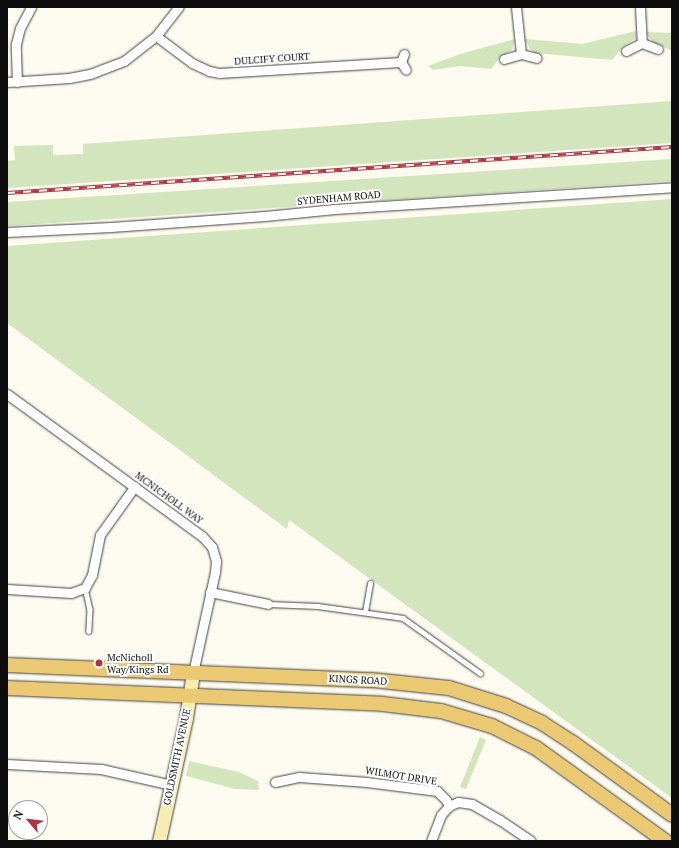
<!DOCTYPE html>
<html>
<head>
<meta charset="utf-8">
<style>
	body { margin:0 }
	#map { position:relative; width:679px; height:848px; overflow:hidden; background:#fdfaef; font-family:"PT Serif",serif }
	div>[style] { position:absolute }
	.green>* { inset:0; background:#d3e5bc }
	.roads { filter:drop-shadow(0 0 1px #404040) drop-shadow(0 0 1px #404040) }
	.lane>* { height:4.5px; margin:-2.25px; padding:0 2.25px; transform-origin:2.25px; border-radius:2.25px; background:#fff }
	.street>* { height:9px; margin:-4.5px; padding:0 4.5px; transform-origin:4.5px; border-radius:4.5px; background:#fff }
	.secondary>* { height:13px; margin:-6.5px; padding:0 6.5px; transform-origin:6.5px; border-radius:6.5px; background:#f7ecb1 }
	.primary>* { height:14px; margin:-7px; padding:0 7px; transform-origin:7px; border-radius:7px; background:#ebc872 }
	.rail>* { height:4px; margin-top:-2px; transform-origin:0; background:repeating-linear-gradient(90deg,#fff 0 8px,#b0333f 0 16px); box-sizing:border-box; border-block:1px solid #b0333f }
	.dots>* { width:11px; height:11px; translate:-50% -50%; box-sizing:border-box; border:2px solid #fff; border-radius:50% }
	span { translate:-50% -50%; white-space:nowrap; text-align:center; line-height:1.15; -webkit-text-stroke:4px #fff; paint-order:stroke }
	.street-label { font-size:10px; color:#0d0d0d }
	.poi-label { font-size:10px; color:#0d0d0d }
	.left { translate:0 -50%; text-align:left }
	.frame { position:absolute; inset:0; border:8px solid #0d0d0d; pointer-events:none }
	.north { position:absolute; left:8px; top:800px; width:40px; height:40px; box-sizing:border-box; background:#fff; border:1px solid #9e9e9e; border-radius:50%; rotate:298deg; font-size:11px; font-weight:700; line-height:16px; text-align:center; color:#0d0d0d }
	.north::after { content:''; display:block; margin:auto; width:14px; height:18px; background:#b0333f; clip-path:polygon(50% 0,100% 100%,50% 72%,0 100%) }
</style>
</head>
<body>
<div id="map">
	<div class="green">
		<i style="clip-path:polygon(636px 31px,636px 38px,623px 47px,612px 60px,536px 53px,530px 49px,525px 39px,582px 44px)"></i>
		<i style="clip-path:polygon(646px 32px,672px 33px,672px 51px,653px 42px,647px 35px)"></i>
		<i style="clip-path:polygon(515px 39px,512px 50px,501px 56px,491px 69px,460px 66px,433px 70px,428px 66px,460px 54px)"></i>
		<i style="clip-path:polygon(672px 101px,672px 143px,7px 188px,7px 161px,15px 160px,14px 146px,53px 145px,53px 155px,83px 154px,83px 144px)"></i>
		<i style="clip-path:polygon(672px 159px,672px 181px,7px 226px,7px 202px)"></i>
		<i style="clip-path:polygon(672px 199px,672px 798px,289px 520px,287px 529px,7px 323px,7px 246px)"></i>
		<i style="clip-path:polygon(480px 737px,486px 740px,466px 789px,460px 787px)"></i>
		<i style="clip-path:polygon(189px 761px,239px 772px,258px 781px,259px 790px,235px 789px,186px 776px)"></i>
	</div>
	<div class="roads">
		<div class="lane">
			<i style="left:85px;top:588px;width:22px;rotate:77deg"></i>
			<i style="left:90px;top:609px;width:22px;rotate:93deg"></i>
			<i style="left:268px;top:604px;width:50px;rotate:2.3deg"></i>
			<i style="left:318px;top:606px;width:86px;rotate:8deg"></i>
			<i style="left:403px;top:618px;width:95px;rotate:35.5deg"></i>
			<i style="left:365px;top:612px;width:29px;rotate:-80deg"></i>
		</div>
		<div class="street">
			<i style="left:516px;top:7px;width:47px;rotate:83.9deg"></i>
			<i style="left:640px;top:7px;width:36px;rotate:87deg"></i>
			<i style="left:156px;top:36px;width:45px;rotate:36.9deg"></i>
			<i style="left:192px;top:63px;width:19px;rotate:25deg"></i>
			<i style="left:209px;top:71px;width:10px;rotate:11deg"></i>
			<i style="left:219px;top:73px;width:182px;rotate:-3.5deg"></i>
			<i style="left:626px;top:51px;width:18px;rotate:-27deg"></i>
			<i style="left:642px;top:43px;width:17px;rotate:21deg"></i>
			<i style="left:404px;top:54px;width:9px;rotate:111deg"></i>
			<i style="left:401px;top:62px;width:9px;rotate:58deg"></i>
			<i style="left:504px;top:59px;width:18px;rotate:-16deg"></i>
			<i style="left:521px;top:54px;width:16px;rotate:14deg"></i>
			<i style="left:7px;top:82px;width:62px;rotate:-3.7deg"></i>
			<i style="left:69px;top:78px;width:21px;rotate:-11deg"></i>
			<i style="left:90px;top:74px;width:36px;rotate:-21deg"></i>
			<i style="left:124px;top:61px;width:41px;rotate:-38deg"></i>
			<i style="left:156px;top:36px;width:37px;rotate:-52deg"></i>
			<i style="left:17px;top:82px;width:38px;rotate:-92deg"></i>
			<i style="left:16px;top:44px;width:16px;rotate:-76deg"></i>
			<i style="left:20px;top:28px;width:24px;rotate:-62deg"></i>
			<i style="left:7px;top:232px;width:104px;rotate:-2.8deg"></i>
			<i style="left:111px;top:227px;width:154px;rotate:-4.1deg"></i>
			<i style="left:265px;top:216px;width:70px;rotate:-5.7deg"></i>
			<i style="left:335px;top:209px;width:338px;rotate:-3.7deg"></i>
			<i style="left:7px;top:394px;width:241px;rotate:36.1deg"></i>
			<i style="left:202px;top:536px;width:15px;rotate:48deg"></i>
			<i style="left:212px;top:547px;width:15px;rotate:74deg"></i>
			<i style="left:216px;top:561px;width:11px;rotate:95deg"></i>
			<i style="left:215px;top:572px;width:103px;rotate:102.3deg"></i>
			<i style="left:7px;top:589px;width:64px;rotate:3.6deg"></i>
			<i style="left:71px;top:593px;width:15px;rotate:-20deg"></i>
			<i style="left:85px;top:588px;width:15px;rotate:-62deg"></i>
			<i style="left:92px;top:575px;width:41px;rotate:-78.7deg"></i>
			<i style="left:100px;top:535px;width:60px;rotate:-54.5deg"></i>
			<i style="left:210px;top:592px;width:59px;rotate:11.7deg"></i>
			<i style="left:7px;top:764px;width:94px;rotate:3deg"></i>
			<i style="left:101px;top:769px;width:73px;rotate:12.7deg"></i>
			<i style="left:275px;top:782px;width:25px;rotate:-12deg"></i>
			<i style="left:299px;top:777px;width:68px;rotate:4.2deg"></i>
			<i style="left:367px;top:782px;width:71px;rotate:7.3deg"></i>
			<i style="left:437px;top:791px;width:13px;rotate:45deg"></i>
			<i style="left:446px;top:800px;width:7px;rotate:63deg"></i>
			<i style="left:449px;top:806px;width:10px;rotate:-24deg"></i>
			<i style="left:458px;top:802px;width:14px;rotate:8deg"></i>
			<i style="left:472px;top:804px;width:32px;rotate:30deg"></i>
			<i style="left:500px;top:820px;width:37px;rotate:34deg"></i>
			<i style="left:431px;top:841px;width:28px;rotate:-69deg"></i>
			<i style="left:441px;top:815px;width:12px;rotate:-48deg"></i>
		</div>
		<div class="secondary">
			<i style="left:159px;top:841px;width:126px;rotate:-77.6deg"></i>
			<i style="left:186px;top:718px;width:46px;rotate:-81.2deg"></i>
		</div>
		<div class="primary">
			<i style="left:7px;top:665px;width:365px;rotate:2.4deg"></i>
			<i style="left:372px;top:680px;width:77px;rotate:5.9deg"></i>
			<i style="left:449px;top:688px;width:60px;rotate:17.5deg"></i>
			<i style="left:506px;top:706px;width:40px;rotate:25deg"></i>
			<i style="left:542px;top:723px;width:37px;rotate:33deg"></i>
			<i style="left:573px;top:743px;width:122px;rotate:36deg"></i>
			<i style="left:7px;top:688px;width:376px;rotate:2.4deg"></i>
			<i style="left:383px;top:704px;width:58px;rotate:6.9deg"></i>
			<i style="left:441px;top:711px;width:53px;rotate:16.4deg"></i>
			<i style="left:492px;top:726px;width:49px;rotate:26.6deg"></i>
			<i style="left:536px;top:748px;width:159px;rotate:35.8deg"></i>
		</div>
	</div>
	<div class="rail">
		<i style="left:7px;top:193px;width:667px;rotate:-3.96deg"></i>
	</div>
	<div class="dots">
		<i style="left:99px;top:663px;background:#b0333f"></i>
	</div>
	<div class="street-label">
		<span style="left:272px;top:59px;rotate:-4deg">DULCIFY COURT</span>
		<span style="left:339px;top:198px;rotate:-5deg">SYDENHAM ROAD</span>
		<span style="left:169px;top:498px;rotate:36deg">MCNICHOLL WAY</span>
		<span style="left:358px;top:680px;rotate:3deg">KINGS ROAD</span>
		<span style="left:177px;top:757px;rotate:-78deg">GOLDSMITH AVENUE</span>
		<span style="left:401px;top:776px;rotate:9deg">WILMOT DRIVE</span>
	</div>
	<div class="poi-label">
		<span class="left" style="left:107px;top:663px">McNicholl<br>Way/Kings Rd</span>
	</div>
	<div class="frame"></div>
	<div class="north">N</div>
</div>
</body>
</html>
